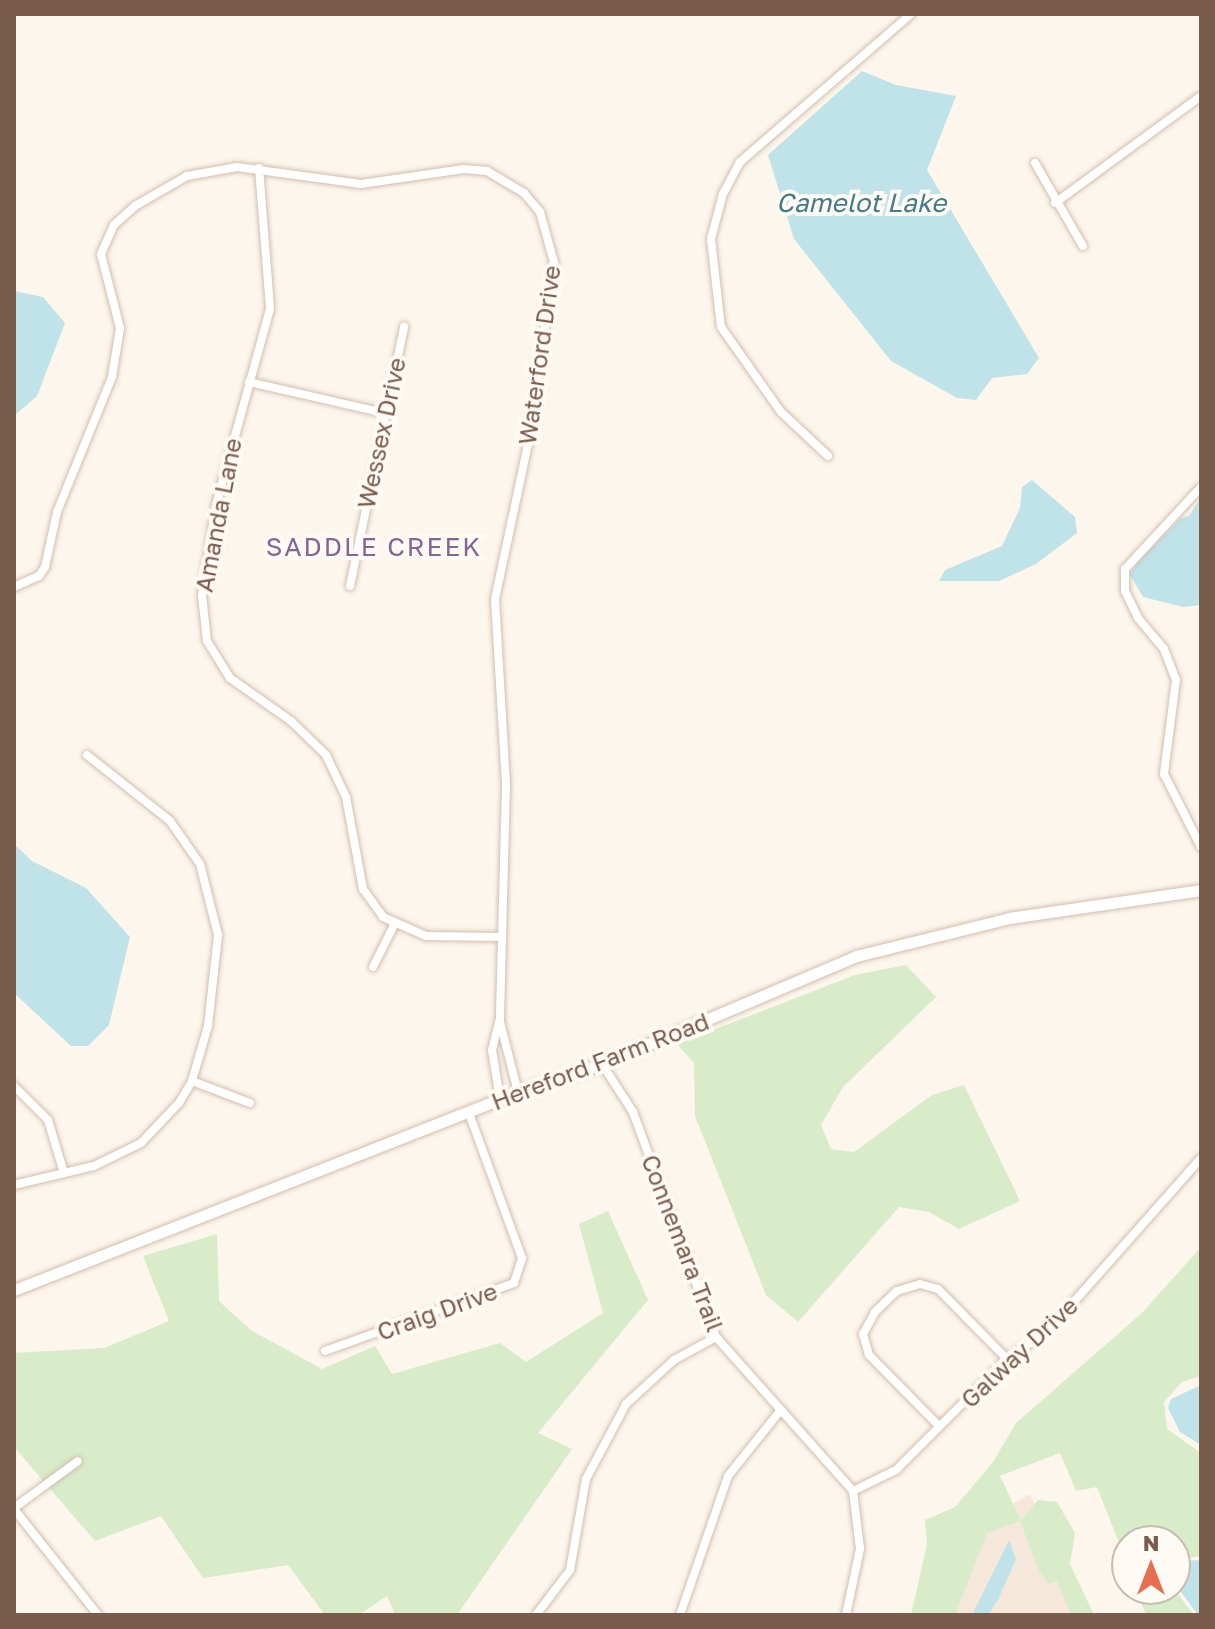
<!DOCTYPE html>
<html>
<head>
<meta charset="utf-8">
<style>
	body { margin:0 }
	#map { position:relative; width:1215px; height:1629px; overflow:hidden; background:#fdf6ec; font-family:"Golos Text",sans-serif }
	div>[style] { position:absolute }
	.residential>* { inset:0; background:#f5e8da }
	.green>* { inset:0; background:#d8ecc9 }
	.water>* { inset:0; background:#bfe3e8 }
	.roads { filter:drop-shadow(0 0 2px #d1beb0) drop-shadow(0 0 2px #d1beb0) }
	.street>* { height:8px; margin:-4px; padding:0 4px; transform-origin:4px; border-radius:4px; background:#fff }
	.secondary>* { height:11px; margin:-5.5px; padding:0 5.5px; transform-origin:5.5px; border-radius:5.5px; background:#fff }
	span { translate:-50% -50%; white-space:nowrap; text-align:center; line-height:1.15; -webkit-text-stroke:8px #fffaf3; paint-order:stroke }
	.street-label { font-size:24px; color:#7a5c4d }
	.water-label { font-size:26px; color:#437c86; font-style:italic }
	.neighbourhood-label { font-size:26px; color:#846695; letter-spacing:2px }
	.frame { position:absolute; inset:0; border:16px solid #7a5c4d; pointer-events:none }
	.north { position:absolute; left:1111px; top:1525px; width:80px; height:80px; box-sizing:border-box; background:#fffaf3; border:2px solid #cabbb1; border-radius:50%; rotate:0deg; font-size:22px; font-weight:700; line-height:32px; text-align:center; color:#7a5c4d }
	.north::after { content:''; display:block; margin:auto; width:28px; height:36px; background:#e76f51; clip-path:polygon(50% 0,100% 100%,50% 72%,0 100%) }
</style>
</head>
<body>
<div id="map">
	<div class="residential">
		<i style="clip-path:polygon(1030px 1494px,1085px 1615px,950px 1615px,980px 1522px)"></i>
	</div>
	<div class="green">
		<i style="clip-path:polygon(906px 965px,936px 997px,843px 1087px,821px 1125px,831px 1149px,854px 1152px,932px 1095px,964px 1085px,1020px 1201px,959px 1229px,929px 1212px,899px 1207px,798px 1322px,766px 1295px,695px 1116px,694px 1063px,677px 1044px,855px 975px)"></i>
		<i style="clip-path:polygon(608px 1211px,648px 1300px,538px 1433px,572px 1449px,457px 1615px,395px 1615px,387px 1596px,359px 1615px,325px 1615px,288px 1565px,203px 1578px,161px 1516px,95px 1541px,14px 1447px,14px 1353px,104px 1348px,169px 1321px,143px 1256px,217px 1234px,219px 1301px,252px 1331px,322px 1369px,375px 1346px,392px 1374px,500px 1343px,526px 1362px,603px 1313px,579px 1224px)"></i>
		<i style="clip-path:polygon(1201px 1247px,1201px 1376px,1182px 1382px,1164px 1402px,1167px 1429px,1201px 1453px,1201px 1556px,1175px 1560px,1175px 1541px,1127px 1541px,1127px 1563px,1097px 1487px,1076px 1491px,1060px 1453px,1000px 1476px,1021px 1520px,1038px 1500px,1057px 1502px,1075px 1533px,1070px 1564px,1094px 1615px,1071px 1615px,1057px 1581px,1049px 1584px,1039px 1571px,1020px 1521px,987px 1533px,955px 1615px,911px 1615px,927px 1544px,925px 1520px,955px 1507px,993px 1462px,1016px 1423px,1142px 1313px)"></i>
		<i style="clip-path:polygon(1136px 1589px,1174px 1589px,1194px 1615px,1146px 1615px)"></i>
	</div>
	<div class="water">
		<i style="clip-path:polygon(862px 71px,896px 85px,956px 96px,927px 170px,1039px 358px,1027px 374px,992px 378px,976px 400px,957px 398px,891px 361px,794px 239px,768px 155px)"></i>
		<i style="clip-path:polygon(14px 291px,43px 297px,65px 323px,37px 396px,14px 416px)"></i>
		<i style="clip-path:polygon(1032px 480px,1075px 517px,1077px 533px,1036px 564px,999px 581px,939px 581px,945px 570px,1002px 546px,1020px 508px,1022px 487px)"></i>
		<i style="clip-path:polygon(1201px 497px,1201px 605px,1183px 607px,1143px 597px,1130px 575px,1135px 565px,1181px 518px,1189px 516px)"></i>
		<i style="clip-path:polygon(14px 844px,32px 861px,86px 888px,130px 937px,109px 1025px,88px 1046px,71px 1046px,14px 993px)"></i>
		<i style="clip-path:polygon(1201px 1385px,1201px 1445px,1180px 1432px,1168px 1408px,1171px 1399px)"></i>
		<i style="clip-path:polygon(1009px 1540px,1016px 1559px,998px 1600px,988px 1615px,972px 1615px)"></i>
		<i style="clip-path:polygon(1201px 1560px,1201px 1615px,1198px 1615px,1175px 1584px,1175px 1561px)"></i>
	</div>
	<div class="roads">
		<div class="street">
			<i style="left:1035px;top:163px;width:96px;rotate:60deg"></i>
			<i style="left:259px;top:168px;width:141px;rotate:85.5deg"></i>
			<i style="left:270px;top:309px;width:203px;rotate:105.4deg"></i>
			<i style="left:216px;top:505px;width:91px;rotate:98.8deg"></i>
			<i style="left:202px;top:595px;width:46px;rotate:83.8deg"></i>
			<i style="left:207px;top:641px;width:44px;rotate:58.1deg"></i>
			<i style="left:230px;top:678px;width:75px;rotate:35.2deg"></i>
			<i style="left:291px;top:721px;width:49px;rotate:44.2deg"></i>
			<i style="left:326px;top:755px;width:47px;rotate:64.5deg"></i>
			<i style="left:346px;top:797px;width:94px;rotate:79.5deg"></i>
			<i style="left:363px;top:889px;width:34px;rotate:54deg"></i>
			<i style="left:383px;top:917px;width:47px;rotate:23.8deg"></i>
			<i style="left:426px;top:936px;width:76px;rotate:0.8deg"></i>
			<i style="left:1055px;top:203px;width:181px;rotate:-36.2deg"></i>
			<i style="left:249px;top:382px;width:139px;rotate:12.9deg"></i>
			<i style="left:828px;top:456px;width:64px;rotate:-136.9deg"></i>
			<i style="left:781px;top:412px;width:104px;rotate:-125.2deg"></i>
			<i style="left:721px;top:327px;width:89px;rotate:-96.5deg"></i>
			<i style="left:711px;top:239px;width:47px;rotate:-75.1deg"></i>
			<i style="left:723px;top:194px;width:36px;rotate:-62deg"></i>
			<i style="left:740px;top:162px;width:226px;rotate:-40.9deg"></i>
			<i style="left:1201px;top:487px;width:112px;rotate:132.8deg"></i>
			<i style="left:1125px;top:569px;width:22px;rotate:90deg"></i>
			<i style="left:1125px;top:591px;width:30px;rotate:64deg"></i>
			<i style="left:1138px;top:618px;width:40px;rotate:50deg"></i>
			<i style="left:1164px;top:649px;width:33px;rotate:69deg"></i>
			<i style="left:1176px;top:680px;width:95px;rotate:97.3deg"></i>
			<i style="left:1164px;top:774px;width:82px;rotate:63.1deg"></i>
			<i style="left:350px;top:586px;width:265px;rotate:-78.2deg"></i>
			<i style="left:14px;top:587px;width:27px;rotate:-24deg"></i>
			<i style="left:39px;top:576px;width:11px;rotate:-56deg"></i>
			<i style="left:45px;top:567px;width:56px;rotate:-77.7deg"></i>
			<i style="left:57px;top:512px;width:146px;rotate:-67.8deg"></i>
			<i style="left:112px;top:377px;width:50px;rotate:-80.7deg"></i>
			<i style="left:120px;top:328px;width:76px;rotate:-104.4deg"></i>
			<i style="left:101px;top:254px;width:32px;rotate:-66deg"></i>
			<i style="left:114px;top:225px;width:28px;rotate:-42deg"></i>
			<i style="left:135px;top:206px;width:60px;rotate:-30deg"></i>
			<i style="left:187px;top:176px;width:51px;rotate:-10.2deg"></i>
			<i style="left:237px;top:167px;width:125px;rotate:7.8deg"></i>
			<i style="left:361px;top:184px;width:104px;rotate:-8.3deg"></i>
			<i style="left:464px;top:169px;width:23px;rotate:5deg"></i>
			<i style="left:487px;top:171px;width:43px;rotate:30.7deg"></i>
			<i style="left:524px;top:193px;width:25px;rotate:50deg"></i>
			<i style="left:540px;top:212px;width:52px;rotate:74.4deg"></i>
			<i style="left:554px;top:262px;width:184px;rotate:98.1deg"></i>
			<i style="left:528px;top:444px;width:158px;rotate:102deg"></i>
			<i style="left:495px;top:599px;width:187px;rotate:86.6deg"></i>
			<i style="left:506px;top:786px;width:236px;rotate:91.5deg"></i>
			<i style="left:500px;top:1022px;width:72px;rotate:75.6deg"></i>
			<i style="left:373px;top:967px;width:47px;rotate:-63.4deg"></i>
			<i style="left:499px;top:1022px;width:29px;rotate:104deg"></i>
			<i style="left:492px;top:1050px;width:50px;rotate:80.7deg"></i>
			<i style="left:602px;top:1064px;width:57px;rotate:57.1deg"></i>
			<i style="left:633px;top:1112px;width:240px;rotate:69.8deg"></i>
			<i style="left:716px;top:1337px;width:206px;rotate:48.3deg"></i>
			<i style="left:853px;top:1491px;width:58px;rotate:83.1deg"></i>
			<i style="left:860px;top:1549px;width:67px;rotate:102deg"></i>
			<i style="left:192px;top:1081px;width:62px;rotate:20.8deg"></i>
			<i style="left:14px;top:1086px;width:48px;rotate:45deg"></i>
			<i style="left:48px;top:1120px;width:55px;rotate:73.2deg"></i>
			<i style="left:14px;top:1185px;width:82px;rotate:-13.4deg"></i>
			<i style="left:94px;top:1166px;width:52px;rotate:-26.1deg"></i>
			<i style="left:141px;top:1143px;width:55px;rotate:-46.5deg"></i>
			<i style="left:179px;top:1103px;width:26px;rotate:-59deg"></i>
			<i style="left:192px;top:1081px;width:57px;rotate:-73.8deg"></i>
			<i style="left:208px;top:1026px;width:92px;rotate:-83.7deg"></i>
			<i style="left:218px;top:935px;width:73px;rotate:-104.2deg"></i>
			<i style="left:200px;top:864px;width:52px;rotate:-124.9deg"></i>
			<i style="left:170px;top:821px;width:106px;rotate:-141.5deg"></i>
			<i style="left:325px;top:1351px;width:201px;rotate:-19.8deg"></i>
			<i style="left:514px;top:1283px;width:26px;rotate:-72deg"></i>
			<i style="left:522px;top:1258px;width:154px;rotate:-110.1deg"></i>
			<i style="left:939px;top:1426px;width:100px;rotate:-134.6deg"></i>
			<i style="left:869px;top:1355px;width:22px;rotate:-106deg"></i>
			<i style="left:863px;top:1334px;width:25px;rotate:-61deg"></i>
			<i style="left:875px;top:1312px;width:30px;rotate:-44deg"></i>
			<i style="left:897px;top:1291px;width:24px;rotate:-17deg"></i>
			<i style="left:920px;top:1284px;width:19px;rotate:16deg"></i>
			<i style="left:938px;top:1289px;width:98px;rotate:45.4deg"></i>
			<i style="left:853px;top:1491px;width:48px;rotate:-26deg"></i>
			<i style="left:896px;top:1470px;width:157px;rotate:-45deg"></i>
			<i style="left:1007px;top:1359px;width:51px;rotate:-34.6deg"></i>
			<i style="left:1049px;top:1330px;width:230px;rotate:-48.5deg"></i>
			<i style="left:14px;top:1508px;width:79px;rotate:-36.3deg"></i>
			<i style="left:14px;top:1509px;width:135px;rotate:51.6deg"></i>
			<i style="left:536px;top:1615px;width:56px;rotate:-52.9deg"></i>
			<i style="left:570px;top:1570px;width:92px;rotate:-80deg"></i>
			<i style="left:586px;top:1479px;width:85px;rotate:-61.9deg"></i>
			<i style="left:626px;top:1404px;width:65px;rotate:-42.5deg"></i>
			<i style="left:674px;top:1360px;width:48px;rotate:-28.7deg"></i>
			<i style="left:680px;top:1615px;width:147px;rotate:-70.9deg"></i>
			<i style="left:728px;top:1476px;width:82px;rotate:-51.4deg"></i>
		</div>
		<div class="secondary">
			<i style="left:14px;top:1290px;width:541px;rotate:-21.45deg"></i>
			<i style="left:518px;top:1092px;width:89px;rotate:-18.4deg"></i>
			<i style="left:602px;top:1064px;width:276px;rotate:-23deg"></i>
			<i style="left:856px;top:956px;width:158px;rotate:-13.9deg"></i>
			<i style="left:1009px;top:918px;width:194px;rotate:-8.3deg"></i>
		</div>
	</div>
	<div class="street-label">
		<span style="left:539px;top:355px;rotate:-82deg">Waterford Drive</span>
		<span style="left:381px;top:433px;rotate:-78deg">Wessex Drive</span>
		<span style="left:218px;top:515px;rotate:-79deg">Amanda Lane</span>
		<span style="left:600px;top:1061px;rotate:-21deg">Hereford Farm Road</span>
		<span style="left:683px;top:1243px;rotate:69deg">Connemara Trail</span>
		<span style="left:437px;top:1311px;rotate:-20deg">Craig Drive</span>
		<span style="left:1019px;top:1352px;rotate:-43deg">Galway Drive</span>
	</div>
	<div class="water-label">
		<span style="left:861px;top:203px">Camelot Lake</span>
	</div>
	<div class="neighbourhood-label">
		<span style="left:374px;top:547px">SADDLE CREEK</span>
	</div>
	<div class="frame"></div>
	<div class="north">N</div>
</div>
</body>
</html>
